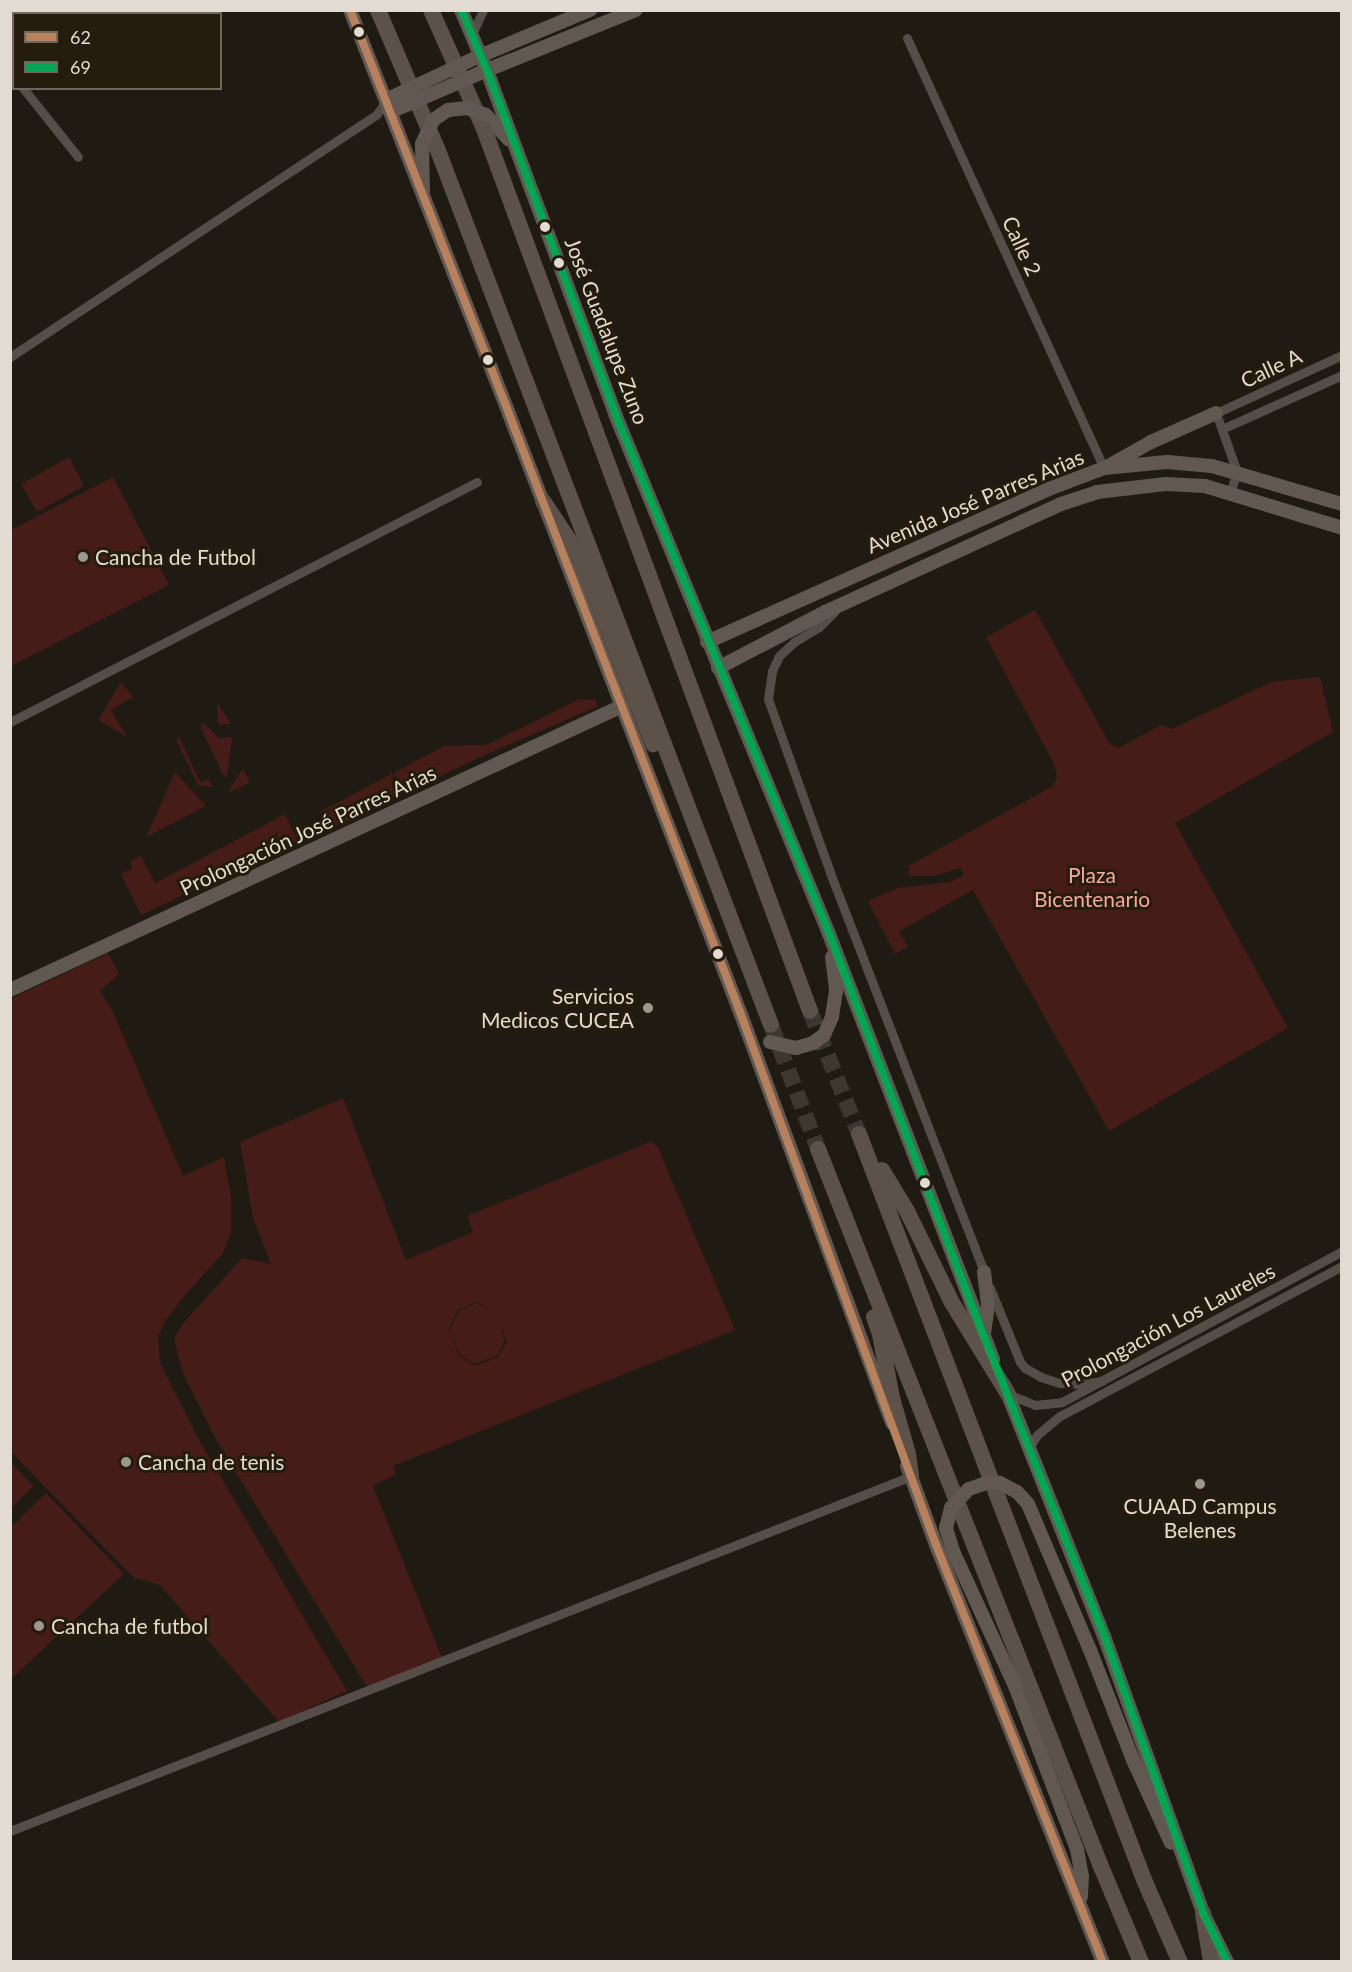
<!DOCTYPE html>
<html>
<head>
<meta charset="utf-8">
<style>
	body { margin:0 }
	#map { position:relative; width:1352px; height:1972px; overflow:hidden; background:#1f1b13; font-family:Lato,sans-serif }
	div>[style] { position:absolute }
	.green>* { inset:0; background:#451c18 }
	.highway-tunnel>* { height:16px; margin-top:-8px; transform-origin:0; background:repeating-linear-gradient(90deg,#3c3830 0 16px,transparent 0 24px) }
	.street>* { height:9px; margin:-4.5px; padding:0 4.5px; transform-origin:4.5px; border-radius:4.5px; background:#554d48 }
	.secondary>* { height:14px; margin:-7px; padding:0 7px; transform-origin:7px; border-radius:7px; background:#615852 }
	.highway>* { height:16px; margin:-8px; padding:0 8px; transform-origin:8px; border-radius:8px; background:#5c524a }
	.secondary-bridge>* { height:14px; margin:-7px; padding:0 7px; transform-origin:7px; border-radius:7px; background:#615852 }
	.bus-1>* { height:8px; margin:-4px; padding:0 4px; transform-origin:4px; border-radius:4px; background:#b6815c }
	.bus-2>* { height:8px; margin:-4px; padding:0 4px; transform-origin:4px; border-radius:4px; background:#00a651 }
	.dots>* { width:16px; height:16px; translate:-50% -50%; box-sizing:border-box; border:3px solid #251c0d; border-radius:50% }
	span { translate:-50% -50%; white-space:nowrap; text-align:center; line-height:1.15; -webkit-text-stroke:6px #251c0d; paint-order:stroke }
	.street-label { font-size:21px; color:#e1dbd2 }
	.poi-label { font-size:21px; color:#e1dbd2 }
	.left { translate:0 -50%; text-align:left }
	.right { translate:-100% -50%; text-align:right }
	.park-label { font-size:21px; color:#f5a89f }
	.frame { position:absolute; inset:0; border:12px solid #e1dbd2; pointer-events:none }
	.legend { position:absolute; left:12px; top:12px; width:210px; height:78px; box-sizing:border-box; background:#251c0d; border:2px solid #70685c; margin:0; padding:8px 10px; list-style:none; font-size:18px; color:#e1dbd2 }
	.legend li { display:flex; align-items:center; gap:12px; height:30px }
	.legend b { width:30px; border:2px solid #70685c }
</style>
</head>
<body>
<div id="map">
	<div class="green">
		<i style="clip-path:polygon(69px 457px,84px 486px,37px 512px,21px 484px)"></i>
		<i style="clip-path:polygon(113px 477px,169px 585px,11px 666px,11px 530px)"></i>
		<i style="clip-path:polygon(1035px 610px,1110px 744px,1118px 748px,1161px 725px,1172px 729px,1271px 682px,1320px 677px,1333px 732px,1175px 823px,1288px 1028px,1109px 1131px,973px 890px,899px 931px,908px 947px,895px 954px,868px 901px,898px 888px,950px 882px,964px 875px,960px 868px,934px 876px,909px 876px,908px 866px,1053px 786px,1057px 777px,1054px 764px,986px 637px)"></i>
		<i style="clip-path:polygon(121px 682px,133px 697px,111px 710px,127px 737px,98px 720px)"></i>
		<i style="clip-path:polygon(580px 699px,596px 700px,598px 706px,478px 758px,330px 829px,320px 812px,444px 746px,486px 745px)"></i>
		<i style="clip-path:polygon(217px 702px,231px 724px,218px 725px)"></i>
		<i style="clip-path:polygon(204px 723px,219px 738px,232px 737px,227px 778px,222px 773px,200px 726px)"></i>
		<i style="clip-path:polygon(179px 737px,200px 782px,208px 779px,212px 787px,198px 785px,176px 740px)"></i>
		<i style="clip-path:polygon(243px 768px,250px 783px,227px 793px)"></i>
		<i style="clip-path:polygon(175px 772px,206px 806px,146px 837px)"></i>
		<i style="clip-path:polygon(285px 814px,298px 841px,141px 915px,121px 874px,132px 869px,130px 861px,141px 856px,155px 883px)"></i>
		<i style="clip-path:polygon(108px 953px,119px 974px,100px 991px,112px 1010px,183px 1176px,224px 1157px,231px 1197px,231px 1232px,223px 1253px,185px 1295px,166px 1320px,158px 1336px,160px 1363px,199px 1440px,347px 1691px,279px 1722px,160px 1585px,133px 1577px,11px 1452px,10px 999px)"></i>
		<i style="clip-path:polygon(evenodd,343px 1098px,406px 1260px,473px 1232px,467px 1216px,652px 1141px,658px 1148px,735px 1330px,393px 1466px,396px 1474px,373px 1486px,442px 1658px,367px 1687px,218px 1443px,182px 1371px,174px 1337px,185px 1321px,242px 1258px,271px 1264px,253px 1218px,240px 1142px,343px 1098px,476px 1302px,494px 1312px,476px 1303px,459px 1311px,450px 1329px,459px 1354px,474px 1364px,497px 1356px,505px 1340px,499px 1322px,507px 1341px,498px 1357px,475px 1366px,459px 1356px,449px 1329px,458px 1310px,476px 1302px)"></i>
		<i style="clip-path:polygon(11px 1462px,33px 1486px,11px 1508px)"></i>
		<i style="clip-path:polygon(46px 1493px,124px 1574px,11px 1679px,11px 1527px)"></i>
	</div>
	<div class="highway-tunnel">
		<i style="left:810px;top:1011px;width:132px;rotate:68.3deg"></i>
		<i style="left:771px;top:1025px;width:133px;rotate:69.2deg"></i>
	</div>
	<div class="street">
		<i style="left:95px;top:14px;width:6px;rotate:-45deg"></i>
		<i style="left:472px;top:34px;width:26px;rotate:-65deg"></i>
		<i style="left:907px;top:38px;width:473px;rotate:65.4deg"></i>
		<i style="left:10px;top:73px;width:6px;rotate:45deg"></i>
		<i style="left:23px;top:88px;width:88px;rotate:51.4deg"></i>
		<i style="left:10px;top:357px;width:440px;rotate:-33.5deg"></i>
		<i style="left:377px;top:114px;width:16px;rotate:-55deg"></i>
		<i style="left:1222px;top:429px;width:132px;rotate:-24.2deg"></i>
		<i style="left:1230px;top:493px;width:22px;rotate:-72deg"></i>
		<i style="left:1237px;top:472px;width:63px;rotate:-109.6deg"></i>
		<i style="left:1216px;top:413px;width:139px;rotate:-24.7deg"></i>
		<i style="left:835px;top:611px;width:23px;rotate:135deg"></i>
		<i style="left:819px;top:627px;width:29px;rotate:149deg"></i>
		<i style="left:794px;top:642px;width:21px;rotate:137deg"></i>
		<i style="left:779px;top:656px;width:17px;rotate:115deg"></i>
		<i style="left:772px;top:671px;width:28px;rotate:98deg"></i>
		<i style="left:768px;top:699px;width:195px;rotate:70.3deg"></i>
		<i style="left:834px;top:883px;width:420px;rotate:68.9deg"></i>
		<i style="left:10px;top:722px;width:525px;rotate:-27.2deg"></i>
		<i style="left:990px;top:1288px;width:80px;rotate:67.9deg"></i>
		<i style="left:1020px;top:1362px;width:8px;rotate:50deg"></i>
		<i style="left:1025px;top:1368px;width:18px;rotate:29deg"></i>
		<i style="left:1041px;top:1377px;width:20px;rotate:18deg"></i>
		<i style="left:1060px;top:1383px;width:21px;rotate:3deg"></i>
		<i style="left:1081px;top:1384px;width:21px;rotate:-8deg"></i>
		<i style="left:1008px;top:1394px;width:29px;rotate:22deg"></i>
		<i style="left:1035px;top:1405px;width:27px;rotate:-6deg"></i>
		<i style="left:1062px;top:1402px;width:318px;rotate:-28.3deg"></i>
		<i style="left:1029px;top:1447px;width:14px;rotate:-56deg"></i>
		<i style="left:1037px;top:1435px;width:30px;rotate:-40deg"></i>
		<i style="left:1060px;top:1416px;width:319px;rotate:-28deg"></i>
		<i style="left:10px;top:1831px;width:968px;rotate:-21.5deg"></i>
	</div>
	<div class="secondary">
		<i style="left:350px;top:10px;width:434px;rotate:68.5deg"></i>
		<i style="left:509px;top:414px;width:641px;rotate:68.88deg"></i>
		<i style="left:740px;top:1012px;width:438px;rotate:69.7deg"></i>
		<i style="left:461px;top:10px;width:66px;rotate:66.9deg"></i>
		<i style="left:487px;top:71px;width:366px;rotate:69.5deg"></i>
		<i style="left:615px;top:414px;width:562px;rotate:67.63deg"></i>
		<i style="left:829px;top:934px;width:456px;rotate:68.9deg"></i>
		<i style="left:475px;top:58px;width:125px;rotate:-22.7deg"></i>
		<i style="left:480px;top:73px;width:168px;rotate:-22deg"></i>
		<i style="left:486px;top:115px;width:34px;rotate:47deg"></i>
		<i style="left:422px;top:144px;width:48px;rotate:88.8deg"></i>
		<i style="left:1110px;top:465px;width:47px;rotate:-29.3deg"></i>
		<i style="left:1151px;top:442px;width:71px;rotate:-24deg"></i>
		<i style="left:707px;top:642px;width:375px;rotate:-24.1deg"></i>
		<i style="left:1049px;top:489px;width:59px;rotate:-20.9deg"></i>
		<i style="left:1104px;top:468px;width:63px;rotate:-5.4deg"></i>
		<i style="left:1167px;top:462px;width:45px;rotate:5.1deg"></i>
		<i style="left:1212px;top:466px;width:135px;rotate:16.3deg"></i>
		<i style="left:718px;top:668px;width:121px;rotate:-27.6deg"></i>
		<i style="left:825px;top:612px;width:260px;rotate:-24.6deg"></i>
		<i style="left:1061px;top:504px;width:38px;rotate:-18deg"></i>
		<i style="left:1097px;top:492px;width:69px;rotate:-6.6deg"></i>
		<i style="left:1166px;top:484px;width:39px;rotate:3deg"></i>
		<i style="left:1205px;top:486px;width:143px;rotate:17deg"></i>
		<i style="left:832px;top:957px;width:34px;rotate:83deg"></i>
		<i style="left:836px;top:991px;width:26px;rotate:99deg"></i>
		<i style="left:10px;top:990px;width:675px;rotate:-24.89deg"></i>
		<i style="left:984px;top:1272px;width:33px;rotate:83deg"></i>
		<i style="left:988px;top:1305px;width:30px;rotate:98deg"></i>
		<i style="left:1004px;top:1385px;width:270px;rotate:68.3deg"></i>
		<i style="left:1104px;top:1636px;width:294px;rotate:70.3deg"></i>
		<i style="left:1203px;top:1913px;width:55px;rotate:63.9deg"></i>
		<i style="left:907px;top:1466px;width:84px;rotate:69.8deg"></i>
		<i style="left:936px;top:1545px;width:449px;rotate:68.2deg"></i>
		<i style="left:1090px;top:1650px;width:118px;rotate:68.6deg"></i>
		<i style="left:1133px;top:1760px;width:91px;rotate:65.4deg"></i>
		<i style="left:1015px;top:1686px;width:174px;rotate:69.2deg"></i>
		<i style="left:1077px;top:1849px;width:27px;rotate:80deg"></i>
		<i style="left:1082px;top:1876px;width:21px;rotate:93deg"></i>
	</div>
	<div class="highway">
		<i style="left:378px;top:10px;width:150px;rotate:66.9deg"></i>
		<i style="left:437px;top:148px;width:938px;rotate:69.15deg"></i>
		<i style="left:431px;top:10px;width:130px;rotate:66deg"></i>
		<i style="left:484px;top:129px;width:940px;rotate:69.71deg"></i>
		<i style="left:543px;top:501px;width:47px;rotate:56.3deg"></i>
		<i style="left:569px;top:540px;width:50px;rotate:63.9deg"></i>
		<i style="left:591px;top:585px;width:171px;rotate:68.7deg"></i>
		<i style="left:859px;top:1134px;width:801px;rotate:69.08deg"></i>
		<i style="left:1145px;top:1882px;width:87px;rotate:66.4deg"></i>
		<i style="left:818px;top:1149px;width:769px;rotate:68.48deg"></i>
		<i style="left:1100px;top:1864px;width:106px;rotate:67.3deg"></i>
		<i style="left:882px;top:1170px;width:48px;rotate:58.6deg"></i>
		<i style="left:907px;top:1211px;width:100px;rotate:63.9deg"></i>
		<i style="left:951px;top:1301px;width:109px;rotate:58.5deg"></i>
		<i style="left:874px;top:1317px;width:18px;rotate:71deg"></i>
		<i style="left:880px;top:1334px;width:65px;rotate:79.4deg"></i>
		<i style="left:892px;top:1398px;width:58px;rotate:74.1deg"></i>
		<i style="left:908px;top:1454px;width:22px;rotate:82deg"></i>
		<i style="left:1203px;top:1913px;width:50px;rotate:80.7deg"></i>
	</div>
	<div class="secondary-bridge">
		<i style="left:392px;top:97px;width:89px;rotate:-25.1deg"></i>
		<i style="left:397px;top:109px;width:90px;rotate:-23.4deg"></i>
		<i style="left:422px;top:144px;width:26px;rotate:-65deg"></i>
		<i style="left:433px;top:120px;width:18px;rotate:-34deg"></i>
		<i style="left:448px;top:110px;width:19px;rotate:-6deg"></i>
		<i style="left:467px;top:108px;width:20px;rotate:20deg"></i>
		<i style="left:770px;top:1042px;width:27px;rotate:13deg"></i>
		<i style="left:796px;top:1048px;width:18px;rotate:-16deg"></i>
		<i style="left:813px;top:1043px;width:14px;rotate:-36deg"></i>
		<i style="left:824px;top:1035px;width:20px;rotate:-66deg"></i>
		<i style="left:1015px;top:1686px;width:149px;rotate:-114.7deg"></i>
		<i style="left:953px;top:1551px;width:24px;rotate:-107deg"></i>
		<i style="left:946px;top:1528px;width:21px;rotate:-76deg"></i>
		<i style="left:951px;top:1508px;width:26px;rotate:-47deg"></i>
		<i style="left:969px;top:1489px;width:21px;rotate:-19deg"></i>
		<i style="left:989px;top:1482px;width:11px;rotate:5deg"></i>
		<i style="left:1000px;top:1483px;width:19px;rotate:28deg"></i>
		<i style="left:1017px;top:1492px;width:16px;rotate:47deg"></i>
		<i style="left:1028px;top:1504px;width:159px;rotate:67deg"></i>
	</div>
	<div class="bus-1">
		<i style="left:350px;top:10px;width:434px;rotate:68.5deg"></i>
		<i style="left:509px;top:414px;width:641px;rotate:68.88deg"></i>
		<i style="left:740px;top:1012px;width:568px;rotate:69.81deg"></i>
		<i style="left:936px;top:1545px;width:449px;rotate:68.2deg"></i>
	</div>
	<div class="bus-2">
		<i style="left:461px;top:10px;width:66px;rotate:66.9deg"></i>
		<i style="left:487px;top:71px;width:366px;rotate:69.5deg"></i>
		<i style="left:615px;top:414px;width:562px;rotate:67.63deg"></i>
		<i style="left:829px;top:934px;width:432px;rotate:69deg"></i>
		<i style="left:984px;top:1337px;width:322px;rotate:68.1deg"></i>
		<i style="left:1104px;top:1636px;width:294px;rotate:70.3deg"></i>
		<i style="left:1203px;top:1913px;width:55px;rotate:63.9deg"></i>
	</div>
	<div class="dots">
		<i style="left:359px;top:32px;background:#e1dbd2"></i>
		<i style="left:545px;top:227px;background:#e1dbd2"></i>
		<i style="left:559px;top:263px;background:#e1dbd2"></i>
		<i style="left:488px;top:360px;background:#e1dbd2"></i>
		<i style="left:83px;top:557px;background:#9d988f"></i>
		<i style="left:718px;top:954px;background:#e1dbd2"></i>
		<i style="left:648px;top:1008px;background:#9d988f"></i>
		<i style="left:925px;top:1183px;background:#e1dbd2"></i>
		<i style="left:126px;top:1462px;background:#9d988f"></i>
		<i style="left:1200px;top:1484px;background:#9d988f"></i>
		<i style="left:39px;top:1626px;background:#9d988f"></i>
	</div>
	<div class="street-label">
		<span style="left:1022px;top:246px;rotate:65deg">Calle 2</span>
		<span style="left:607px;top:331px;rotate:69deg">José Guadalupe Zuno</span>
		<span style="left:1271px;top:368px;rotate:-25deg">Calle A</span>
		<span style="left:975px;top:501px;rotate:-23deg">Avenida José Parres Arias</span>
		<span style="left:308px;top:830px;rotate:-25deg">Prolongación José Parres Arias</span>
		<span style="left:1168px;top:1325px;rotate:-28deg">Prolongación Los Laureles</span>
	</div>
	<div class="poi-label">
		<span class="left" style="left:95px;top:557px">Cancha de Futbol</span>
		<span class="right" style="left:634px;top:1008px">Servicios<br>Medicos CUCEA</span>
		<span class="left" style="left:138px;top:1462px">Cancha de tenis</span>
		<span style="left:1200px;top:1518px">CUAAD Campus<br>Belenes</span>
		<span class="left" style="left:51px;top:1626px">Cancha de futbol</span>
	</div>
	<div class="park-label">
		<span style="left:1092px;top:887px">Plaza<br>Bicentenario</span>
	</div>
	<div class="frame"></div>
	<ul class="legend">
	<li><b style="height:8px;background:#b6815c"></b>62</li>
	<li><b style="height:8px;background:#00a651"></b>69</li>
	</ul>
</div>
</body>
</html>
